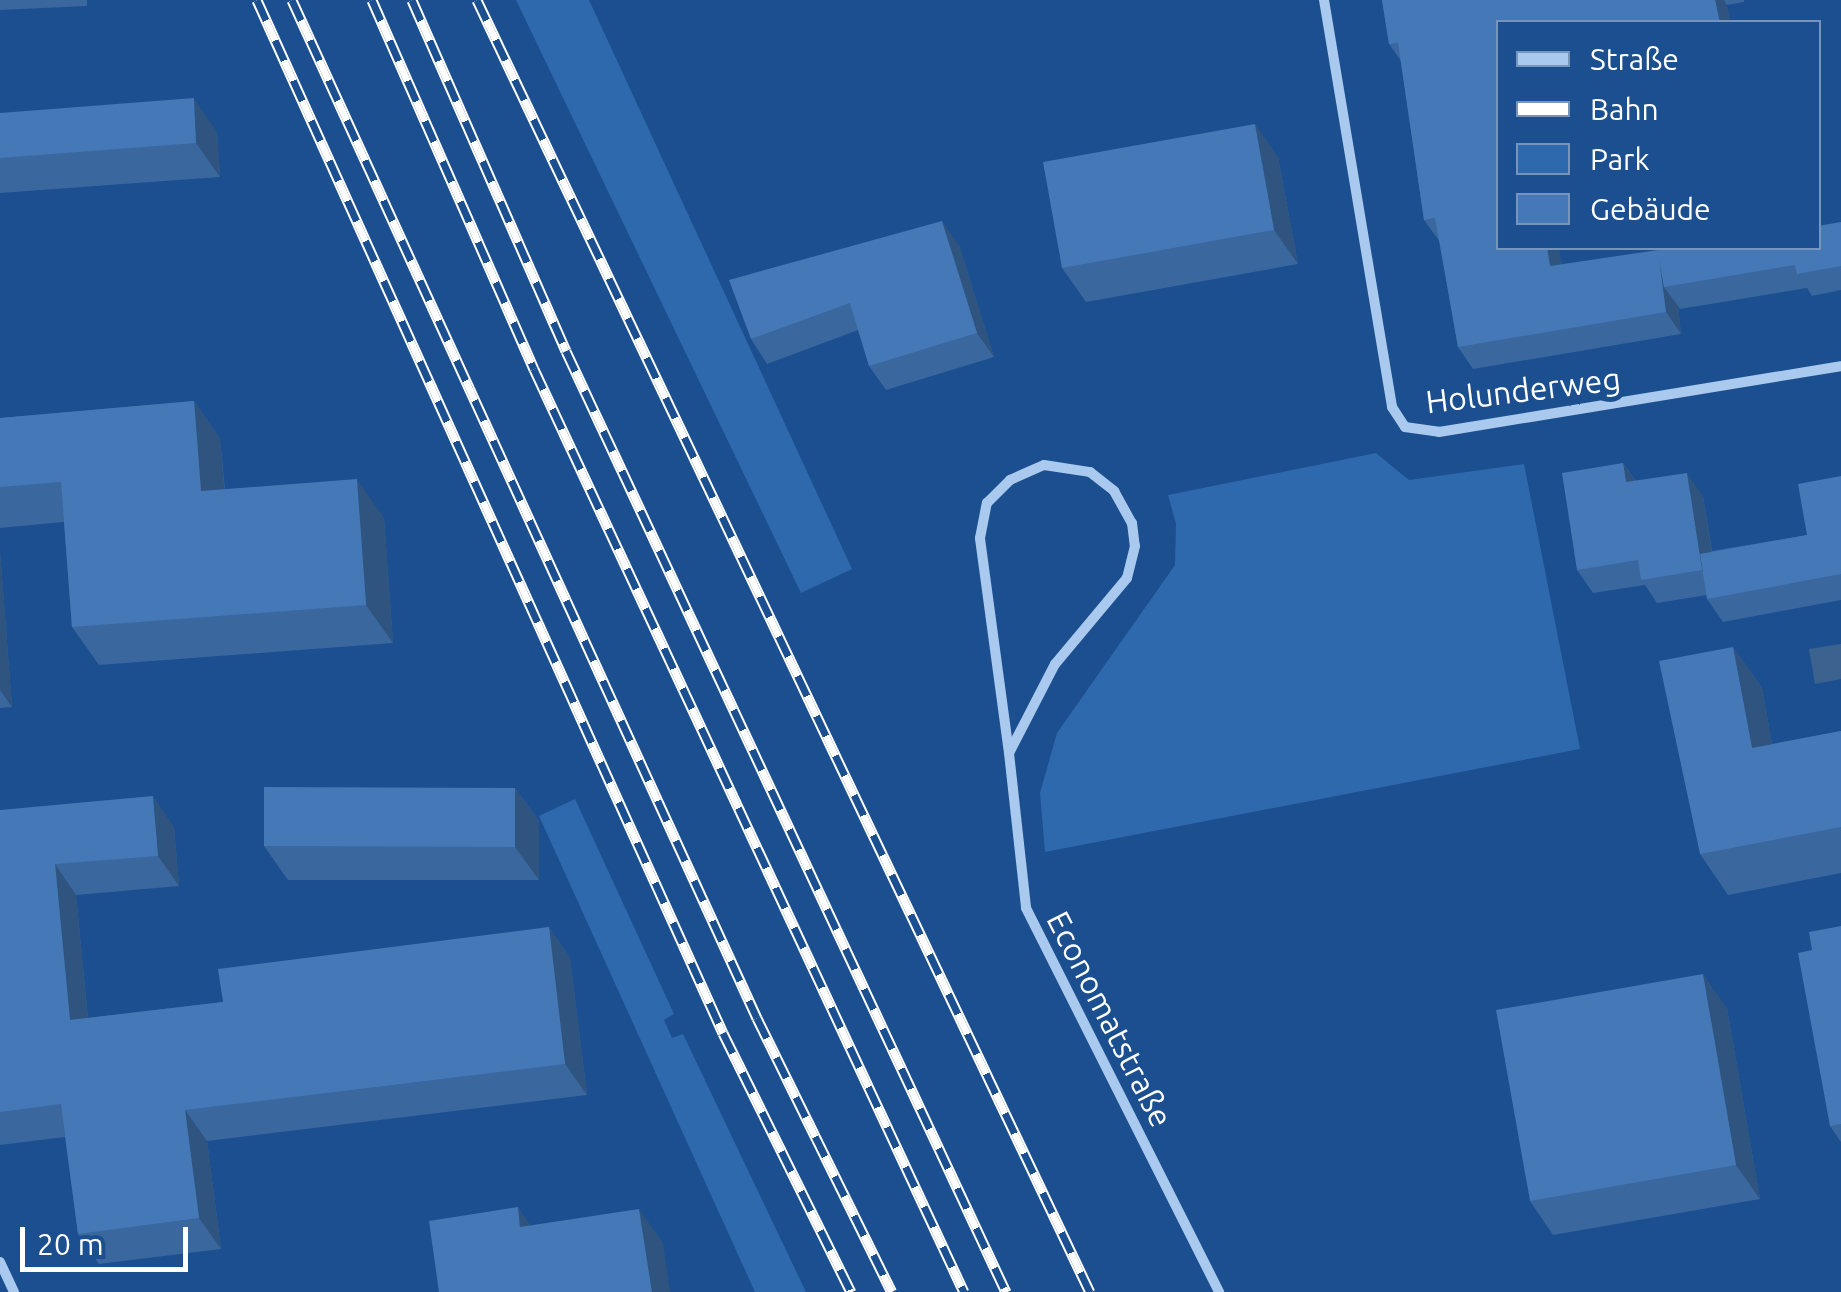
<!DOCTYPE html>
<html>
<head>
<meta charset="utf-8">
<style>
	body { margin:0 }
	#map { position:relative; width:1841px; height:1292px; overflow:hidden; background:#1b4f8f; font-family:Ubuntu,sans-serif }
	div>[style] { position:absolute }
	.green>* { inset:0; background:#2e69ad }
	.water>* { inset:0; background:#3c6290 }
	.minor>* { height:10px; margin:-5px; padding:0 5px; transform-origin:5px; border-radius:5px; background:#a9c9ee }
	.rail>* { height:11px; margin-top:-5.5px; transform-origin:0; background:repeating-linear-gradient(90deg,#1b4f8f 0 22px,#fff 0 44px); box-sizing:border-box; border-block:2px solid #fff }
	.wall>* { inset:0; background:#3a679d }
	.shaded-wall>* { inset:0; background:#305480 }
	.building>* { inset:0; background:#4478b7 }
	span { translate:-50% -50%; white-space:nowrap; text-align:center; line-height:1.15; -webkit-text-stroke:10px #1b4f8f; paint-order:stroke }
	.street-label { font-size:32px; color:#fff }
	.legend { position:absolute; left:1496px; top:20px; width:325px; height:230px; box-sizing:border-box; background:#1b4f8f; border:2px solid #7695bc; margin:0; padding:12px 18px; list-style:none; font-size:30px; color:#fff }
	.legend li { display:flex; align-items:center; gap:20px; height:50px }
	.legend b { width:50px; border:2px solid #7695bc }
	.scale { position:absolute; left:20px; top:1227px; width:168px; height:45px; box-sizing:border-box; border:5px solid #fff; border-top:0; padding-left:12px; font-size:30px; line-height:35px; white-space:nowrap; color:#fff; -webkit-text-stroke:8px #1b4f8f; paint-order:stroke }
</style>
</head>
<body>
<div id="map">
	<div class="green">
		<i style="clip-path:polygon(516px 0,589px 0,852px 569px,801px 593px)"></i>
		<i style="clip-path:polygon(1376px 453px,1409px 480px,1524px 464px,1580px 749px,1045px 852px,1040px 793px,1057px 733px,1175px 565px,1176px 524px,1168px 495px)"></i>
		<i style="clip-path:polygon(575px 799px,674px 1014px,664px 1020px,672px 1038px,683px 1034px,806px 1292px,755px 1292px,539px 816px)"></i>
	</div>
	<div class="water">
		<i style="clip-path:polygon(1841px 644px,1841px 679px,1815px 684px,1809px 649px)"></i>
	</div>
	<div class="minor">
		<i style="left:1324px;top:0;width:413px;rotate:80.5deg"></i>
		<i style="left:1392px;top:407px;width:24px;rotate:57deg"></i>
		<i style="left:1405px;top:427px;width:34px;rotate:8deg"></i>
		<i style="left:1439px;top:432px;width:407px;rotate:-9.3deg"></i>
		<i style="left:1009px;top:753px;width:217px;rotate:-97.7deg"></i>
		<i style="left:980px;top:538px;width:36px;rotate:-79deg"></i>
		<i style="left:987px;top:503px;width:33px;rotate:-45deg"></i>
		<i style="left:1010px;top:480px;width:37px;rotate:-24deg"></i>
		<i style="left:1044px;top:465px;width:47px;rotate:8.7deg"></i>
		<i style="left:1090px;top:472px;width:31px;rotate:38deg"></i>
		<i style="left:1114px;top:491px;width:37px;rotate:61deg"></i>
		<i style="left:1132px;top:523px;width:23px;rotate:83deg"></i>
		<i style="left:1135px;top:546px;width:33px;rotate:104deg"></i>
		<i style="left:1127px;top:578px;width:112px;rotate:129.9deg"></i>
		<i style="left:1055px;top:664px;width:100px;rotate:117.3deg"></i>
		<i style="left:1009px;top:753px;width:156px;rotate:83.7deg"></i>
		<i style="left:1026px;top:908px;width:430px;rotate:63.3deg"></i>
		<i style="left:0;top:1262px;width:33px;rotate:65deg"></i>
	</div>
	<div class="rail">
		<i style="left:257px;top:0;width:1133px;rotate:65.72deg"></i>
		<i style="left:723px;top:1033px;width:289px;rotate:63.7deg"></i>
		<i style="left:292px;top:0;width:1119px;rotate:65.45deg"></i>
		<i style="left:757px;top:1018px;width:305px;rotate:63.8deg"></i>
		<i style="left:372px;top:0;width:403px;rotate:66.3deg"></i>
		<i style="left:534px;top:369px;width:1018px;rotate:65.02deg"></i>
		<i style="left:412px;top:0;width:383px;rotate:66.3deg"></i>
		<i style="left:566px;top:351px;width:1039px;rotate:64.94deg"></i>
		<i style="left:477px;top:0;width:1430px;rotate:64.62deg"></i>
	</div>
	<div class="wall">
		<i style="clip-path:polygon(0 0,87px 0,87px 6px,0 10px)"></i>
		<i style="clip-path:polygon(1382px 0,1744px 0,1744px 2px,1727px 5px,1498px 22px,1562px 265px,1818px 248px,1841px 222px,1841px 290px,1812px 296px,1807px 288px,1680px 309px,1678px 306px,1681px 334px,1473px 369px,1458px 347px,1440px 242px,1424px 220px,1401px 61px,1389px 44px)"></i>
		<i style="clip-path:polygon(0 113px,217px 132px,220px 177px,0 193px)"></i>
		<i style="clip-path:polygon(1278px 157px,1298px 264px,1086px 302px,1062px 268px)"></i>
		<i style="clip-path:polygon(959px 245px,994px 357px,886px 390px,869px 366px,858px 330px,767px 364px,751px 339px)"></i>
		<i style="clip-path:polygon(194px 401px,220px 439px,225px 489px,384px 518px,393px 643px,99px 665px,72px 627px,64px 522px,0 528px,0 418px)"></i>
		<i style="clip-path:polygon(1623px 463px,1636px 481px,1703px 496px,1712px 551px,1807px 535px,1841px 476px,1841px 600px,1723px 622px,1707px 599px,1707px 595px,1657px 603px,1645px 585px,1593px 593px,1577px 570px)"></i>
		<i style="clip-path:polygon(0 551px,12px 707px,0 708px)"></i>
		<i style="clip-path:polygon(1733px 647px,1762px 688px,1772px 744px,1841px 731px,1841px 873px,1728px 895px,1700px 854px)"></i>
		<i style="clip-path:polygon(515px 788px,539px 821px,539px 880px,288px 880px,264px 846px)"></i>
		<i style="clip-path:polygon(0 810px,174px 827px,179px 886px,76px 895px,88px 1018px,223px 1002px,549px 927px,570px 958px,587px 1095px,207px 1141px,221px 1249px,99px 1264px,78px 1234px,65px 1137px,0 1145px)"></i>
		<i style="clip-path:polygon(1841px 926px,1841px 1142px,1830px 1126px,1812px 950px)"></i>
		<i style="clip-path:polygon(1727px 1008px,1760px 1199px,1553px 1235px,1530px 1201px)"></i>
	</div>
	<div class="shaded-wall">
		<i style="clip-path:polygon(1715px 0,1724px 0,1727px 5px,1731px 22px,1720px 22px)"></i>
		<i style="clip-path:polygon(194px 98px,217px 132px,220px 177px,196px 143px)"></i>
		<i style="clip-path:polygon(1255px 124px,1278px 157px,1298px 264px,1274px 230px)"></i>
		<i style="clip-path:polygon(942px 221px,959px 245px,994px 357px,977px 333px)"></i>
		<i style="clip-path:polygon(1547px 248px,1559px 248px,1566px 288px,1550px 266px)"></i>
		<i style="clip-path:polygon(1659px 259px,1664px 287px,1678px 306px,1681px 334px,1666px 312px)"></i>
		<i style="clip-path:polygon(194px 401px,220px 439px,228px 529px,201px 491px)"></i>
		<i style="clip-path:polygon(1623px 463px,1639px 486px,1626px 482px)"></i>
		<i style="clip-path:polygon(1687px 473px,1703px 496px,1718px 593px,1702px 570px)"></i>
		<i style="clip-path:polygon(357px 479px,384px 518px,393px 643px,366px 605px)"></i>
		<i style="clip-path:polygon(0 551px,12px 707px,0 690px)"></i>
		<i style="clip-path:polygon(1733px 647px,1762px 688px,1780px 789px,1752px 748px)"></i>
		<i style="clip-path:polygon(515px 788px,539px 821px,539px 880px,515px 847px)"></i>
		<i style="clip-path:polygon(153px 796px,174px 827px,179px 886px,158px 856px)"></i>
		<i style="clip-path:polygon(55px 864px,76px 895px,91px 1051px,70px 1020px)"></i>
		<i style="clip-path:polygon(549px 927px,570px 958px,587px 1095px,565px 1064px)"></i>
		<i style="clip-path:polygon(1703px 974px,1727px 1008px,1760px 1199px,1736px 1165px)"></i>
		<i style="clip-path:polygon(185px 1110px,207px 1141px,221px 1249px,199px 1218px)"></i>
		<i style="clip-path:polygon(518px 1207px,541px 1241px,520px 1227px)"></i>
		<i style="clip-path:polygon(639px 1209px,663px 1243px,670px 1292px,652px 1292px)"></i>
	</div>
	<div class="building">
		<i style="clip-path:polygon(1382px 0,1715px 0,1720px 22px,1498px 22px,1498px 248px,1547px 248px,1550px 266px,1658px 250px,1657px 248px,1818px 248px,1818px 226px,1841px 222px,1841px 266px,1797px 274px,1795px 265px,1664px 287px,1659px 259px,1666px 312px,1458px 347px,1435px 218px,1424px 220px,1398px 43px,1389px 44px)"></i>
		<i style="clip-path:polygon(194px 98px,196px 143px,0 158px,0 113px)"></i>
		<i style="clip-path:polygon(1255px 124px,1274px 230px,1062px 268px,1043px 162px)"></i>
		<i style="clip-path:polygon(942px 221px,977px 333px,869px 366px,850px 303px,751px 339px,729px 280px)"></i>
		<i style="clip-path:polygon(194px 401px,201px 491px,357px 479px,366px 605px,72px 627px,61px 482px,0 487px,0 418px)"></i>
		<i style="clip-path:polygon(1623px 463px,1626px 482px,1687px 473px,1702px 570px,1641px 580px,1638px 560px,1577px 570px,1562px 473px)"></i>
		<i style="clip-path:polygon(1841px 476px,1841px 574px,1707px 599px,1700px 554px,1807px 535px,1798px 484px)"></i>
		<i style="clip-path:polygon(1733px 647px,1752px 748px,1841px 731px,1841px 827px,1700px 854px,1659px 661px)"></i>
		<i style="clip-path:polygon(264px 787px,515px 788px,515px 847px,264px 846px)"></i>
		<i style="clip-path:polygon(153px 796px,158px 856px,55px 864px,70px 1020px,223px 1002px,218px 969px,549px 927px,565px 1064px,185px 1110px,199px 1218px,78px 1234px,61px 1104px,0 1112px,0 810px)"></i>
		<i style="clip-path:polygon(1841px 926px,1841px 1124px,1830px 1126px,1798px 953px,1812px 950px,1809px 932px)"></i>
		<i style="clip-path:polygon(1703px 974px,1736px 1165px,1530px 1201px,1496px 1010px)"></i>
		<i style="clip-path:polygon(518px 1207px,520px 1227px,639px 1209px,652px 1292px,439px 1292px,429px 1221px)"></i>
	</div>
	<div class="street-label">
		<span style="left:1523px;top:390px;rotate:-7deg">Holunderweg</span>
		<span style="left:1110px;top:1019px;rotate:63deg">Economatstraße</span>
	</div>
	<ul class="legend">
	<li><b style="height:12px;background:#a9c9ee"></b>Straße</li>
	<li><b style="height:12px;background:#fff"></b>Bahn</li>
	<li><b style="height:28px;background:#2e69ad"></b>Park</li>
	<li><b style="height:28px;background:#4478b7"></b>Gebäude</li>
	</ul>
	<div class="scale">20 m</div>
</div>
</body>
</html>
